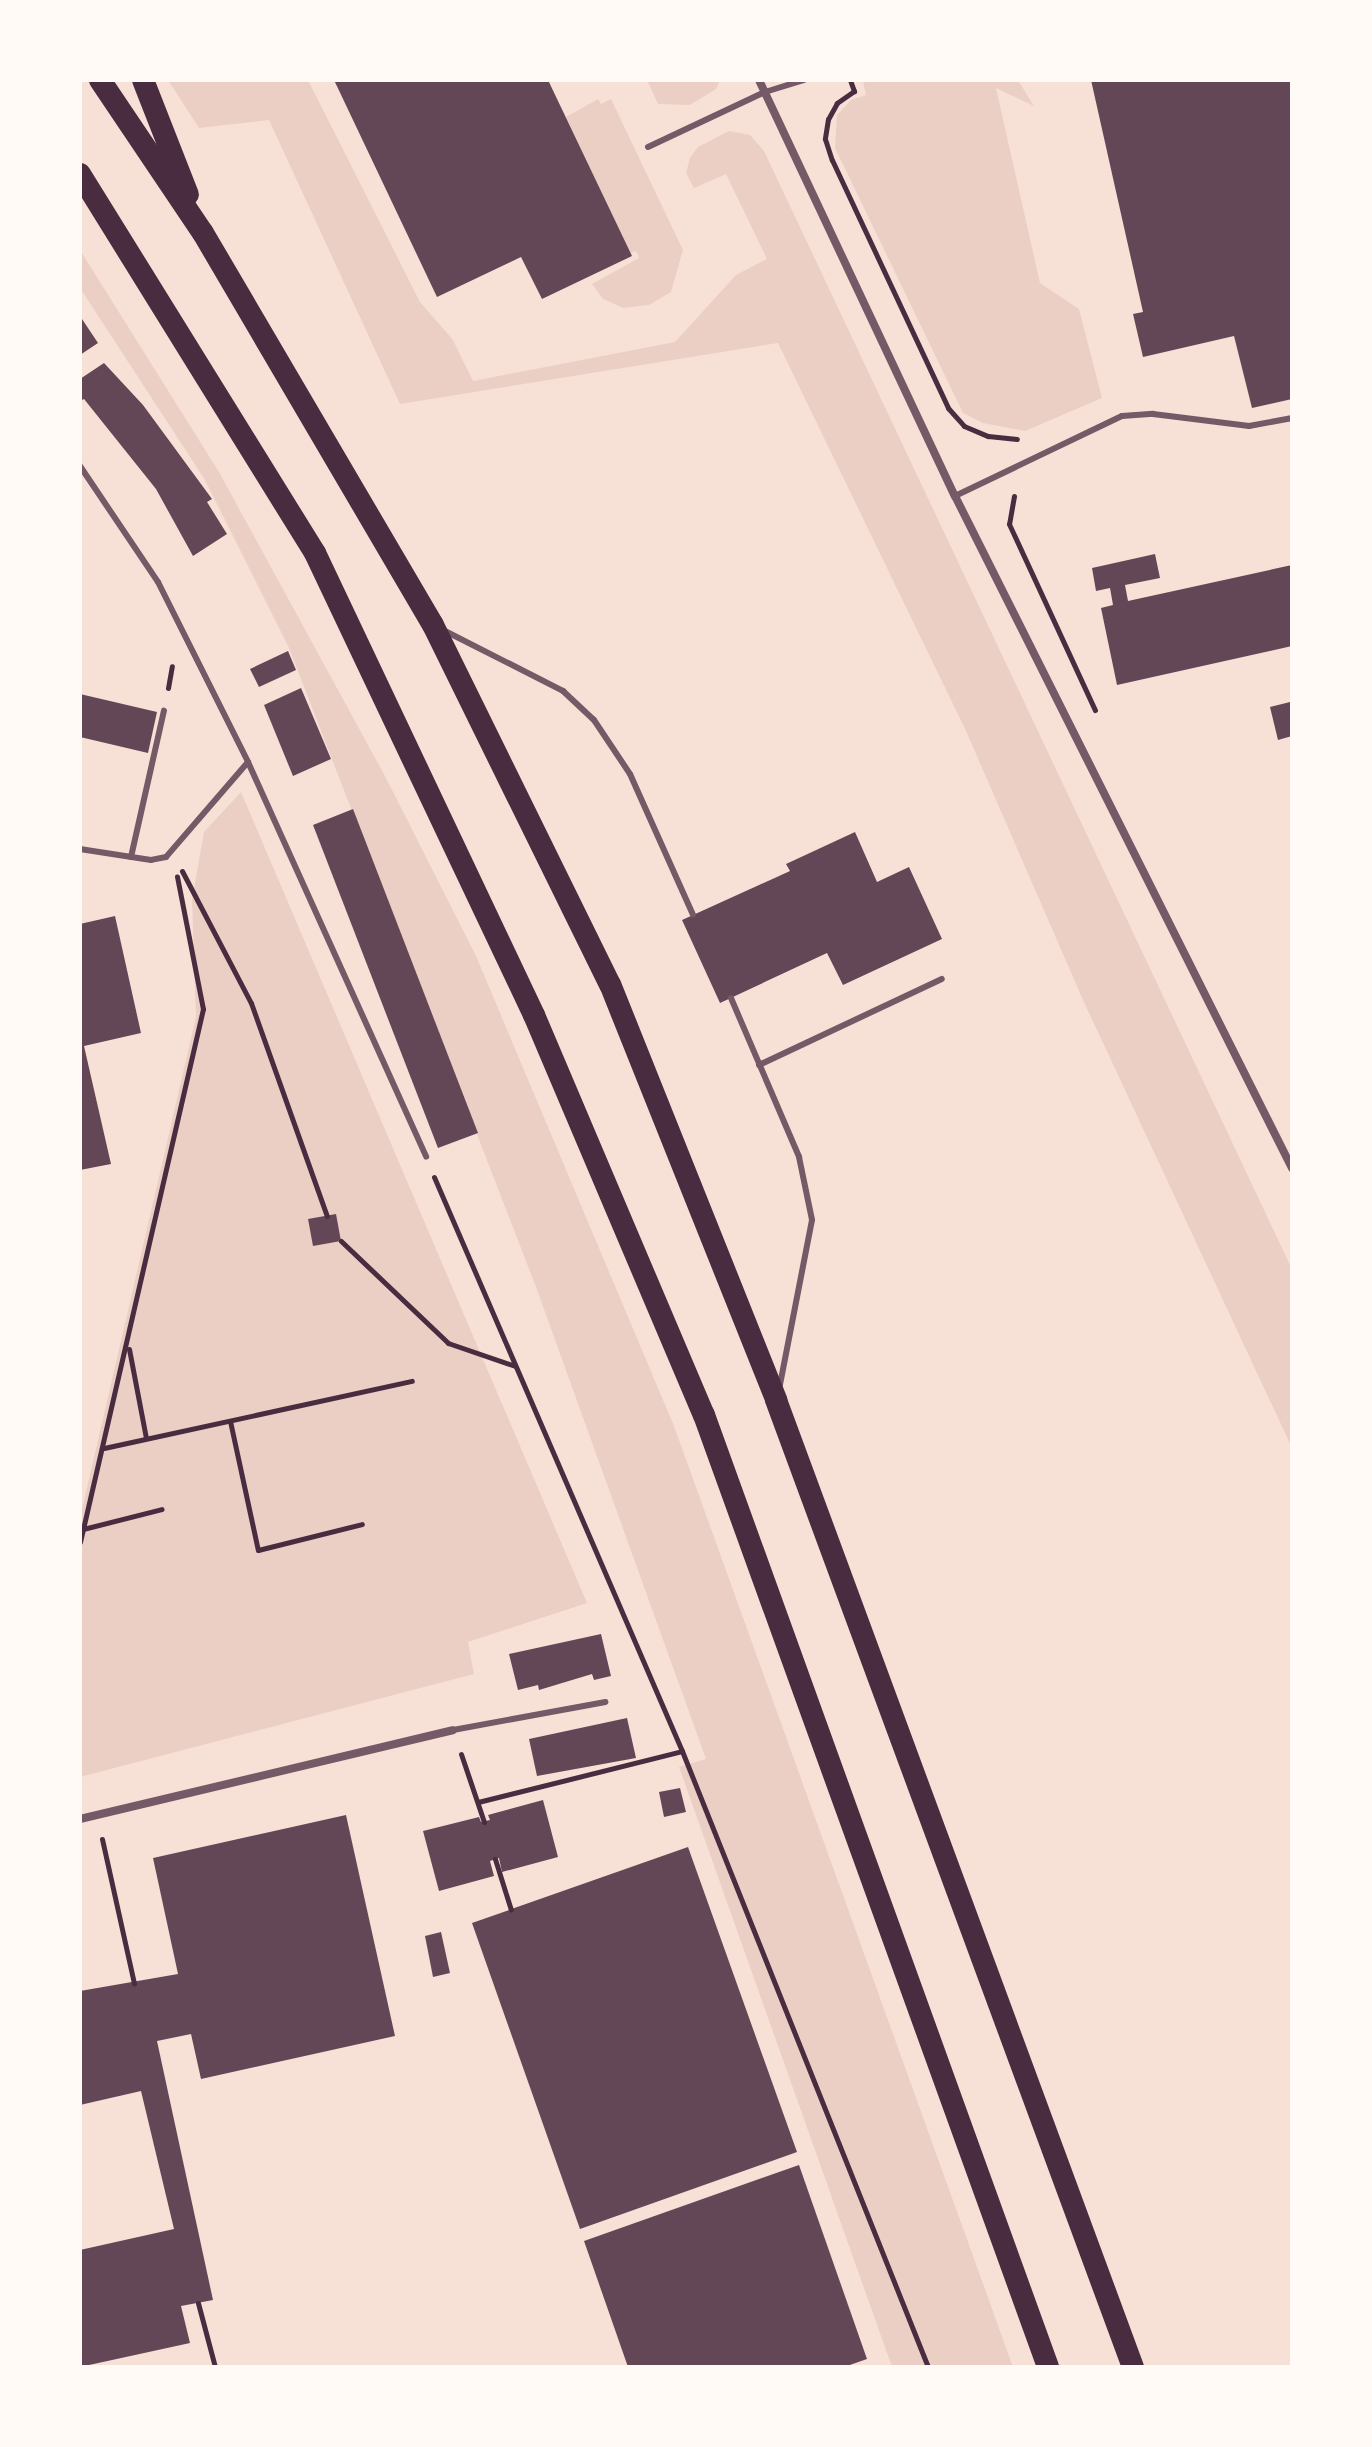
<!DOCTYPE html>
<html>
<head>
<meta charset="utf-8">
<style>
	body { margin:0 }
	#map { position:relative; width:1372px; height:2447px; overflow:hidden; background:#f7e1d7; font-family:Karla,sans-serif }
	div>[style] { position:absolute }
	.green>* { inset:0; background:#ebcfc5 }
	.building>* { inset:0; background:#644757 }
	.path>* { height:5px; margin:-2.5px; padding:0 2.5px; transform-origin:2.5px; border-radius:2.5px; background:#4a2c40 }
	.service>* { height:6px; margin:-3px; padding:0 3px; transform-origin:3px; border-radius:3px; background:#755966 }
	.minor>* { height:8px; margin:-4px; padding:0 4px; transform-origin:4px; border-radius:4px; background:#755966 }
	.trunk>* { height:22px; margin:-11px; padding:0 11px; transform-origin:11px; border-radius:11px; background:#4a2c40 }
	span { translate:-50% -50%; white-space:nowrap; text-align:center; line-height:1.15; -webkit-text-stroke:6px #fffaf5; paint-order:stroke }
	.frame { position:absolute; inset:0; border:82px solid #fffaf5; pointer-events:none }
</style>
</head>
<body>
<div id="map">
	<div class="green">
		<i style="clip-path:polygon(168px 80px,308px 80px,420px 302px,453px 340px,473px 381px,675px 342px,736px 275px,767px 259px,726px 174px,694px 188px,686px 173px,690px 158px,698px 147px,729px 131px,750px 135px,764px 151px,1292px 1269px,1292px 1448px,1083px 1000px,966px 731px,778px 343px,400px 404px,269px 120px,199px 128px)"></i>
		<i style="clip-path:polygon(647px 80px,720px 80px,716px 89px,690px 105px,658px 104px)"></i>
		<i style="clip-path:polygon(867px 80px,1017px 80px,1021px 85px,1034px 106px,996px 88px,1040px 283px,1079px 309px,1102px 398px,1025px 431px,983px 423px,963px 413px,835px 148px,837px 115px,851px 100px,866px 95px,863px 81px)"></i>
		<i style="clip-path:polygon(598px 99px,601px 104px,611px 99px,683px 250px,671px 292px,649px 305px,623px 308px,603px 299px,592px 284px,639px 258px,636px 251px,630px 253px,566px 117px)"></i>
		<i style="clip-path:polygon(80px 250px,219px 472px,385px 776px,476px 956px,674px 1426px,1013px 2367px,892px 2367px,679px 1767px,706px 1759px,536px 1287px,289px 648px,205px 480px,80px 288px)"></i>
		<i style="clip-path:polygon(241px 792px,587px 1603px,468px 1642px,474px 1674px,80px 1777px,80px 1518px,196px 1017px,192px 900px,204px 832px)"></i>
	</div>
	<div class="building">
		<i style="clip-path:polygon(334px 80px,548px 80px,632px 256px,542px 299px,521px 257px,437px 297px)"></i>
		<i style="clip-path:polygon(1091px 80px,1292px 80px,1292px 399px,1252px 408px,1234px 336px,1143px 357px,1133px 314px,1143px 312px)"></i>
		<i style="clip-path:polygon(80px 316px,98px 343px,80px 355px)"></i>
		<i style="clip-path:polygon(104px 363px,143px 405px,212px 499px,207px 502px,227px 534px,193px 556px,156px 489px,84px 399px,80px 401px,80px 379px)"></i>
		<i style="clip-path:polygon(1155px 554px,1160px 578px,1125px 585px,1128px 601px,1292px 565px,1292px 646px,1117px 685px,1101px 608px,1113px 605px,1110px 588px,1096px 591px,1092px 568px)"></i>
		<i style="clip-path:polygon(288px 651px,296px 670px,259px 687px,250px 669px)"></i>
		<i style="clip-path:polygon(301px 688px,331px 759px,293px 776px,264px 705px)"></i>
		<i style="clip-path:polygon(80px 694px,157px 712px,148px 753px,80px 737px)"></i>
		<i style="clip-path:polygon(1290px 702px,1292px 736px,1278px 740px,1270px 707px)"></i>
		<i style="clip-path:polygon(353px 809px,478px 1133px,438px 1148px,313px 825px)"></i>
		<i style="clip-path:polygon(855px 832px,877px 882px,909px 867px,942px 939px,843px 985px,827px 953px,720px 1003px,682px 920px,790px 871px,786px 864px)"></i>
		<i style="clip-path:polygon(115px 916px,141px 1033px,84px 1046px,111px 1164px,80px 1170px,80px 924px)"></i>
		<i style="clip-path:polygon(336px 1214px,341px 1241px,313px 1246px,308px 1219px)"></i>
		<i style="clip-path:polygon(601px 1634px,611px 1676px,594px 1680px,592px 1674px,539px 1690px,538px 1685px,518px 1690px,509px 1654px)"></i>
		<i style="clip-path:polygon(627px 1718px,636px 1758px,537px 1776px,529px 1739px)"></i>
		<i style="clip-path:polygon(680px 1788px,686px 1812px,664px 1817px,659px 1792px)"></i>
		<i style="clip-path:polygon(543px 1800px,558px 1857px,502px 1872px,499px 1858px,490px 1861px,494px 1876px,439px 1891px,423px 1831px,479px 1817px,481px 1822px,490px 1820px,488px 1815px)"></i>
		<i style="clip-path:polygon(346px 1815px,395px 2036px,201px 2079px,191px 2034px,157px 2041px,213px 2300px,181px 2306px,190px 2343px,80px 2367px,80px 2250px,174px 2229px,141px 2091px,80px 2105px,80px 1991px,178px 1974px,153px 1858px)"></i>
		<i style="clip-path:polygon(688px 1847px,797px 2152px,580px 2229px,472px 1923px)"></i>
		<i style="clip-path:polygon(441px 1932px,450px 1973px,433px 1977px,425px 1936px)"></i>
		<i style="clip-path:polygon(799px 2165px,867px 2359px,844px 2367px,628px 2367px,584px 2241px)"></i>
	</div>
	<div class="path">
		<i style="left:850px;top:80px;width:12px;rotate:70deg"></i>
		<i style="left:854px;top:91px;width:21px;rotate:145deg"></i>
		<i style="left:837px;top:103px;width:18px;rotate:119deg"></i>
		<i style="left:828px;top:119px;width:20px;rotate:99deg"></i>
		<i style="left:825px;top:139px;width:22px;rotate:72deg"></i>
		<i style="left:832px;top:160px;width:274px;rotate:64.9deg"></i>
		<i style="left:948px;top:408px;width:24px;rotate:48deg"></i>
		<i style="left:964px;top:426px;width:26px;rotate:23deg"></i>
		<i style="left:988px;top:436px;width:29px;rotate:6deg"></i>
		<i style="left:1014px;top:496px;width:28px;rotate:100deg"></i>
		<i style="left:1009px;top:524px;width:205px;rotate:65.2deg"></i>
		<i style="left:168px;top:688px;width:22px;rotate:-80deg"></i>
		<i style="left:182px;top:871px;width:149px;rotate:62.4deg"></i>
		<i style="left:251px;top:1003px;width:226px;rotate:70.4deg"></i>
		<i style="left:434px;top:1177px;width:625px;rotate:66.63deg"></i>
		<i style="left:682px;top:1751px;width:663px;rotate:68.23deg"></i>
		<i style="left:341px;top:1241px;width:148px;rotate:43.6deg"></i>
		<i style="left:448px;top:1343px;width:71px;rotate:18.9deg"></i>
		<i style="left:129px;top:1349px;width:91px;rotate:79.2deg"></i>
		<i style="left:230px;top:1421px;width:132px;rotate:77.8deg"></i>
		<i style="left:258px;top:1550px;width:107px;rotate:-14deg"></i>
		<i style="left:104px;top:1448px;width:315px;rotate:-12.3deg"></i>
		<i style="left:83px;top:1529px;width:81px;rotate:-14.2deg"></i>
		<i style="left:80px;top:1542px;width:547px;rotate:-77.01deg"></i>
		<i style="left:203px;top:1009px;width:135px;rotate:-101.1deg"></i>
		<i style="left:461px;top:1754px;width:72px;rotate:71.3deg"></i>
		<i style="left:478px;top:1802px;width:210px;rotate:-14deg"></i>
		<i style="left:102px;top:1839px;width:148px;rotate:77.5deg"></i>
		<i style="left:495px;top:1859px;width:53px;rotate:72.6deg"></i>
		<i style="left:198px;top:2303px;width:66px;rotate:75.1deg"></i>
	</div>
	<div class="service">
		<i style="left:648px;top:147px;width:129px;rotate:-25.2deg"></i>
		<i style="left:765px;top:92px;width:41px;rotate:-17.1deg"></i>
		<i style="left:80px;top:466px;width:140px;rotate:56.1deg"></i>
		<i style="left:158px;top:582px;width:201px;rotate:63.4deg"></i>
		<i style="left:248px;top:762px;width:125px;rotate:130.8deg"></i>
		<i style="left:166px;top:857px;width:15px;rotate:169deg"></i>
		<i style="left:151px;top:860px;width:72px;rotate:-171.2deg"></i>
		<i style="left:955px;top:496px;width:185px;rotate:-25.6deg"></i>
		<i style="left:1122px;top:416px;width:31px;rotate:-4deg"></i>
		<i style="left:1153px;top:414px;width:97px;rotate:7.1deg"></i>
		<i style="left:1249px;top:426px;width:44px;rotate:-10.5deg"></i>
		<i style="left:443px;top:630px;width:135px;rotate:26.9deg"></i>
		<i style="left:563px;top:691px;width:42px;rotate:43.1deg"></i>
		<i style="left:594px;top:720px;width:65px;rotate:56.3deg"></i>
		<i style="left:630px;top:774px;width:154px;rotate:65.9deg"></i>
		<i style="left:248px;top:762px;width:433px;rotate:65.7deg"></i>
		<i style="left:131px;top:857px;width:150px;rotate:-77.3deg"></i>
		<i style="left:731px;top:998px;width:173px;rotate:66.8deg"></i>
		<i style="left:799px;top:1157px;width:64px;rotate:78.3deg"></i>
		<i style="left:812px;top:1220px;width:172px;rotate:101deg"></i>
		<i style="left:759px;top:1065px;width:202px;rotate:-25.2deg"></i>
		<i style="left:453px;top:1730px;width:155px;rotate:-10.4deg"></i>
	</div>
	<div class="minor">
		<i style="left:759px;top:80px;width:460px;rotate:64.8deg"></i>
		<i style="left:955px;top:496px;width:752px;rotate:63.37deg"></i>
		<i style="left:80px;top:1819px;width:383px;rotate:-13.4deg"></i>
	</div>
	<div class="trunk">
		<i style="left:100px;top:80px;width:184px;rotate:56.1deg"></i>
		<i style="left:203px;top:233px;width:454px;rotate:59.6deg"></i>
		<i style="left:433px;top:625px;width:400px;rotate:63.8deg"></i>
		<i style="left:610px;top:984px;width:448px;rotate:68.2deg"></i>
		<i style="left:776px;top:1400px;width:1031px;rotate:69.74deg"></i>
		<i style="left:143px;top:80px;width:123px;rotate:68.6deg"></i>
		<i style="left:80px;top:174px;width:446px;rotate:58.2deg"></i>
		<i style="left:315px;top:553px;width:511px;rotate:64.64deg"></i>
		<i style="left:534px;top:1015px;width:435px;rotate:67deg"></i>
		<i style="left:704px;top:1415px;width:1012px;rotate:70.13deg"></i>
	</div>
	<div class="frame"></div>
</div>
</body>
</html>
